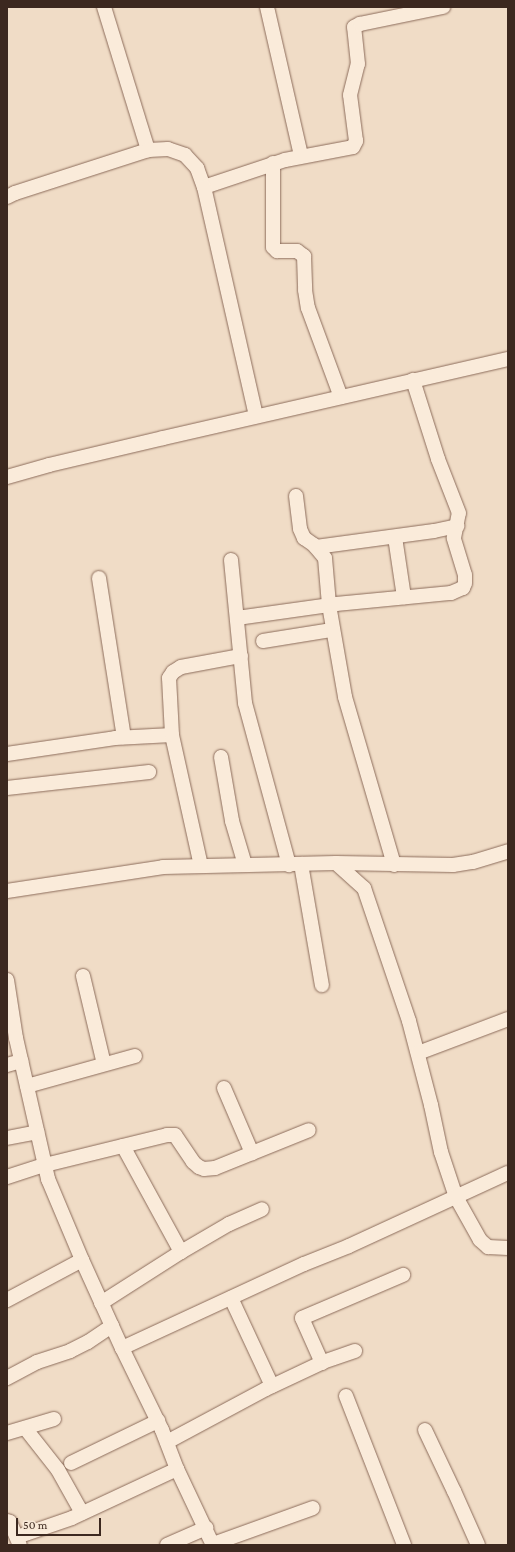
<!DOCTYPE html>
<html>
<head>
<meta charset="utf-8">
<style>
	body { margin:0 }
	#map { position:relative; width:515px; height:1552px; overflow:hidden; background:#f0dcc6; font-family:"Crimson Pro",serif }
	div>[style] { position:absolute }
	.roads { filter:drop-shadow(0 0 1px #8c6c5b) drop-shadow(0 0 1px #8c6c5b) }
	.street>* { height:14px; margin:-7px; padding:0 7px; transform-origin:7px; border-radius:7px; background:#faebda }
	span { translate:-50% -50%; white-space:nowrap; text-align:center; line-height:1.15; -webkit-text-stroke:4px #f7e8d6; paint-order:stroke }
	.frame { position:absolute; inset:0; border:8px solid #3c281f; pointer-events:none }
	.scale { position:absolute; left:16px; top:1518px; width:85px; height:18px; box-sizing:border-box; border:2px solid #3c281f; border-top:0; padding-left:5px; font-size:12px; line-height:14px; white-space:nowrap; color:#3c281f; -webkit-text-stroke:3px #f7e8d6; paint-order:stroke }
</style>
</head>
<body>
<div id="map">
	<div class="roads">
		<div class="street">
			<i style="left:104px;top:7px;width:150px;rotate:72.9deg"></i>
			<i style="left:267px;top:7px;width:153px;rotate:77.1deg"></i>
			<i style="left:273px;top:163px;width:84px;rotate:90deg"></i>
			<i style="left:273px;top:247px;width:6px;rotate:45deg"></i>
			<i style="left:277px;top:251px;width:20px"></i>
			<i style="left:297px;top:251px;width:9px;rotate:36deg"></i>
			<i style="left:304px;top:256px;width:34px;rotate:88deg"></i>
			<i style="left:305px;top:290px;width:18px;rotate:81deg"></i>
			<i style="left:308px;top:308px;width:95px;rotate:69.7deg"></i>
			<i style="left:204px;top:187px;width:85px;rotate:-18.4deg"></i>
			<i style="left:285px;top:160px;width:69px;rotate:-10.8deg"></i>
			<i style="left:353px;top:147px;width:7px;rotate:-63deg"></i>
			<i style="left:356px;top:141px;width:46px;rotate:-97.4deg"></i>
			<i style="left:350px;top:95px;width:32px;rotate:-76deg"></i>
			<i style="left:358px;top:64px;width:37px;rotate:-96deg"></i>
			<i style="left:354px;top:27px;width:7px;rotate:-27deg"></i>
			<i style="left:360px;top:24px;width:85px;rotate:-11.6deg"></i>
			<i style="left:7px;top:197px;width:9px;rotate:-27deg"></i>
			<i style="left:15px;top:193px;width:140px;rotate:-17.9deg"></i>
			<i style="left:148px;top:150px;width:20px;rotate:-3deg"></i>
			<i style="left:168px;top:149px;width:18px;rotate:19deg"></i>
			<i style="left:185px;top:155px;width:18px;rotate:47deg"></i>
			<i style="left:197px;top:168px;width:20px;rotate:70deg"></i>
			<i style="left:204px;top:187px;width:235px;rotate:77.2deg"></i>
			<i style="left:7px;top:477px;width:44px;rotate:-15.9deg"></i>
			<i style="left:49px;top:465px;width:117px;rotate:-13.3deg"></i>
			<i style="left:163px;top:438px;width:354px;rotate:-12.9deg"></i>
			<i style="left:296px;top:496px;width:33px;rotate:83deg"></i>
			<i style="left:300px;top:529px;width:10px;rotate:66deg"></i>
			<i style="left:304px;top:538px;width:12px;rotate:35deg"></i>
			<i style="left:314px;top:545px;width:17px;rotate:50deg"></i>
			<i style="left:325px;top:558px;width:47px;rotate:85.1deg"></i>
			<i style="left:329px;top:605px;width:93px;rotate:80.1deg"></i>
			<i style="left:345px;top:697px;width:175px;rotate:73.7deg"></i>
			<i style="left:395px;top:537px;width:61px;rotate:81.5deg"></i>
			<i style="left:316px;top:547px;width:119px;rotate:-7.7deg"></i>
			<i style="left:434px;top:531px;width:24px;rotate:-12deg"></i>
			<i style="left:231px;top:560px;width:144px;rotate:84.4deg"></i>
			<i style="left:245px;top:703px;width:168px;rotate:74.8deg"></i>
			<i style="left:99px;top:578px;width:161px;rotate:81.1deg"></i>
			<i style="left:237px;top:618px;width:100px;rotate:-8deg"></i>
			<i style="left:336px;top:604px;width:116px;rotate:-5.5deg"></i>
			<i style="left:451px;top:593px;width:13px;rotate:-23deg"></i>
			<i style="left:463px;top:588px;width:5px;rotate:-68deg"></i>
			<i style="left:465px;top:583px;width:8px;rotate:-90deg"></i>
			<i style="left:465px;top:575px;width:39px;rotate:-107deg"></i>
			<i style="left:454px;top:538px;width:25px;rotate:-79deg"></i>
			<i style="left:459px;top:513px;width:58px;rotate:-111.3deg"></i>
			<i style="left:438px;top:459px;width:83px;rotate:-107.6deg"></i>
			<i style="left:263px;top:641px;width:70px;rotate:-9.1deg"></i>
			<i style="left:7px;top:754px;width:109px;rotate:-8.4deg"></i>
			<i style="left:115px;top:738px;width:57px;rotate:-3deg"></i>
			<i style="left:221px;top:757px;width:65px;rotate:80.2deg"></i>
			<i style="left:232px;top:821px;width:46px;rotate:73.5deg"></i>
			<i style="left:7px;top:788px;width:143px;rotate:-6.4deg"></i>
			<i style="left:336px;top:863px;width:117px;rotate:1deg"></i>
			<i style="left:453px;top:865px;width:20px;rotate:-9deg"></i>
			<i style="left:473px;top:862px;width:37px;rotate:-17deg"></i>
			<i style="left:301px;top:864px;width:123px;rotate:80.2deg"></i>
			<i style="left:201px;top:866px;width:134px;rotate:-102.5deg"></i>
			<i style="left:172px;top:735px;width:57px;rotate:-93deg"></i>
			<i style="left:169px;top:678px;width:7px;rotate:-56deg"></i>
			<i style="left:173px;top:672px;width:9px;rotate:-32deg"></i>
			<i style="left:181px;top:667px;width:61px;rotate:-10.4deg"></i>
			<i style="left:7px;top:891px;width:158px;rotate:-8.7deg"></i>
			<i style="left:163px;top:867px;width:173px;rotate:-1.3deg"></i>
			<i style="left:336px;top:863px;width:38px;rotate:42deg"></i>
			<i style="left:364px;top:888px;width:140px;rotate:71.3deg"></i>
			<i style="left:409px;top:1021px;width:87px;rotate:75.3deg"></i>
			<i style="left:431px;top:1105px;width:48px;rotate:78deg"></i>
			<i style="left:441px;top:1152px;width:47px;rotate:71.6deg"></i>
			<i style="left:456px;top:1197px;width:49px;rotate:60.8deg"></i>
			<i style="left:480px;top:1240px;width:11px;rotate:41deg"></i>
			<i style="left:488px;top:1247px;width:20px;rotate:3deg"></i>
			<i style="left:83px;top:976px;width:90px;rotate:76.6deg"></i>
			<i style="left:7px;top:980px;width:59px;rotate:81.2deg"></i>
			<i style="left:16px;top:1038px;width:145px;rotate:77.2deg"></i>
			<i style="left:48px;top:1179px;width:88px;rotate:67.2deg"></i>
			<i style="left:82px;top:1260px;width:97px;rotate:65.6deg"></i>
			<i style="left:122px;top:1348px;width:91px;rotate:64deg"></i>
			<i style="left:162px;top:1430px;width:42px;rotate:69deg"></i>
			<i style="left:177px;top:1469px;width:84px;rotate:64.7deg"></i>
			<i style="left:418px;top:1053px;width:96px;rotate:-20.7deg"></i>
			<i style="left:7px;top:1065px;width:15px;rotate:-16deg"></i>
			<i style="left:27px;top:1086px;width:112px;rotate:-15.5deg"></i>
			<i style="left:224px;top:1088px;width:71px;rotate:66.7deg"></i>
			<i style="left:7px;top:1138px;width:31px;rotate:-11deg"></i>
			<i style="left:123px;top:1146px;width:121px;rotate:61.3deg"></i>
			<i style="left:7px;top:1177px;width:40px;rotate:-18deg"></i>
			<i style="left:45px;top:1165px;width:126px;rotate:-13.8deg"></i>
			<i style="left:167px;top:1135px;width:8px"></i>
			<i style="left:175px;top:1135px;width:32px;rotate:56deg"></i>
			<i style="left:193px;top:1162px;width:8px;rotate:40deg"></i>
			<i style="left:199px;top:1167px;width:5px;rotate:22deg"></i>
			<i style="left:204px;top:1169px;width:11px;rotate:-5deg"></i>
			<i style="left:215px;top:1168px;width:101px;rotate:-22deg"></i>
			<i style="left:231px;top:1298px;width:97px;rotate:65deg"></i>
			<i style="left:7px;top:1300px;width:85px;rotate:-28.1deg"></i>
			<i style="left:101px;top:1303px;width:95px;rotate:-32.5deg"></i>
			<i style="left:181px;top:1252px;width:56px;rotate:-30.3deg"></i>
			<i style="left:229px;top:1224px;width:36px;rotate:-24deg"></i>
			<i style="left:122px;top:1348px;width:200px;rotate:-24.8deg"></i>
			<i style="left:304px;top:1264px;width:48px;rotate:-21.8deg"></i>
			<i style="left:349px;top:1246px;width:175px;rotate:-24.7deg"></i>
			<i style="left:322px;top:1363px;width:49px;rotate:-114deg"></i>
			<i style="left:302px;top:1318px;width:110px;rotate:-23.1deg"></i>
			<i style="left:7px;top:1378px;width:34px;rotate:-28deg"></i>
			<i style="left:37px;top:1362px;width:35px;rotate:-18deg"></i>
			<i style="left:70px;top:1351px;width:20px;rotate:-27deg"></i>
			<i style="left:88px;top:1342px;width:29px;rotate:-34deg"></i>
			<i style="left:346px;top:1396px;width:160px;rotate:68.7deg"></i>
			<i style="left:25px;top:1428px;width:53px;rotate:51.8deg"></i>
			<i style="left:58px;top:1470px;width:49px;rotate:60.8deg"></i>
			<i style="left:425px;top:1430px;width:68px;rotate:64.6deg"></i>
			<i style="left:454px;top:1491px;width:59px;rotate:66deg"></i>
			<i style="left:7px;top:1433px;width:49px;rotate:-16.6deg"></i>
			<i style="left:167px;top:1442px;width:112px;rotate:-28.2deg"></i>
			<i style="left:266px;top:1389px;width:63px;rotate:-25.3deg"></i>
			<i style="left:323px;top:1362px;width:34px;rotate:-19deg"></i>
			<i style="left:71px;top:1463px;width:97px;rotate:-25.8deg"></i>
			<i style="left:7px;top:1521px;width:3px;rotate:18deg"></i>
			<i style="left:10px;top:1522px;width:25px;rotate:67deg"></i>
			<i style="left:17px;top:1537px;width:58px;rotate:-19.1deg"></i>
			<i style="left:72px;top:1518px;width:116px;rotate:-25deg"></i>
			<i style="left:213px;top:1544px;width:106px;rotate:-19.8deg"></i>
			<i style="left:167px;top:1545px;width:43px;rotate:-23.6deg"></i>
		</div>
	</div>
	<div class="frame"></div>
	<div class="scale">50 m</div>
</div>
</body>
</html>
